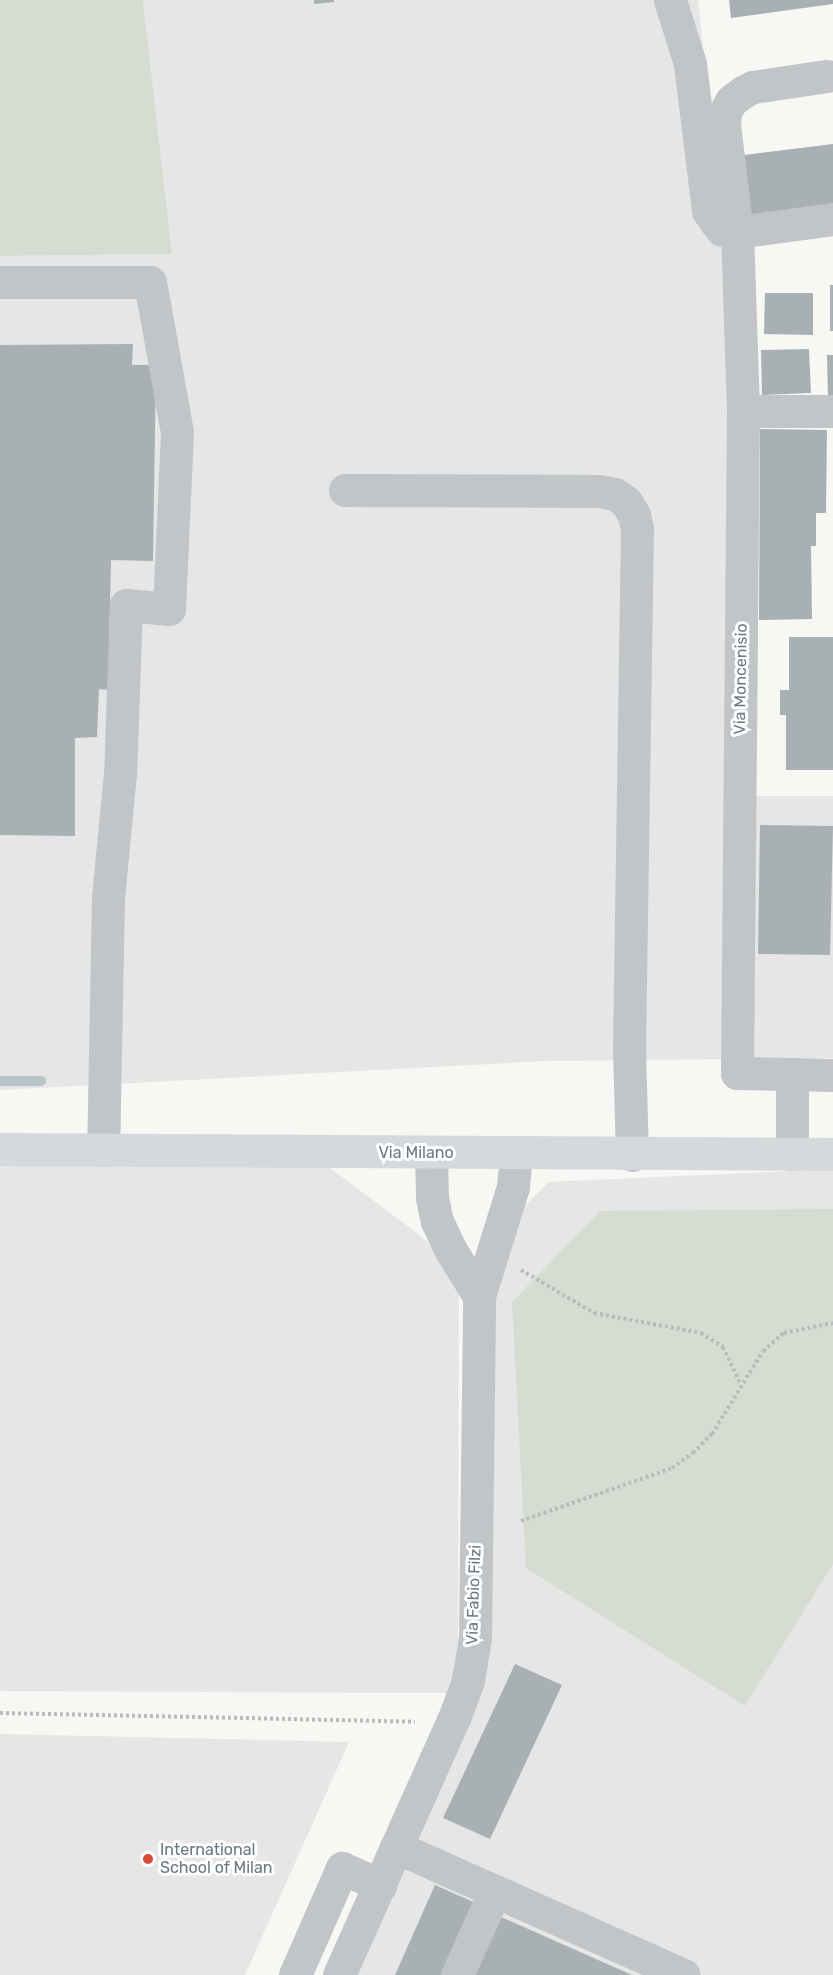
<!DOCTYPE html>
<html>
<head>
<meta charset="utf-8">
<style>
	body { margin:0 }
	#map { position:relative; width:833px; height:1975px; overflow:hidden; background:#f7f7f4; font-family:Rubik,sans-serif }
	div>[style] { position:absolute }
	.built>* { inset:0; background:#e5e6e5 }
	.green>* { inset:0; background:#d7dcd3 }
	.stream>* { height:10px; margin:-5px; padding:0 5px; transform-origin:5px; border-radius:5px; background:#b8c4c7 }
	.building>* { inset:0; background:#a8b0b4 }
	.path>* { height:4px; margin-top:-2px; transform-origin:0; background:repeating-linear-gradient(90deg,#b9bcbe 0 3px,transparent 0 6px) }
	.minor>* { height:33px; margin:-16.5px; padding:0 16.5px; transform-origin:16.5px; border-radius:16.5px; background:#c1c5c8 }
	.major>* { height:33px; margin:-16.5px; padding:0 16.5px; transform-origin:16.5px; border-radius:16.5px; background:#d5d9dc }
	.dots>* { width:16px; height:16px; translate:-50% -50%; box-sizing:border-box; border:3px solid #fff; border-radius:50% }
	span { translate:-50% -50%; white-space:nowrap; text-align:center; line-height:1.15; -webkit-text-stroke:6px #fff; paint-order:stroke }
	.street-label { font-size:16px; color:#687983 }
	.poi-label { font-size:16px; color:#687983 }
	.left { translate:0 -50%; text-align:left }
</style>
</head>
<body>
<div id="map">
	<div class="built">
		<i style="clip-path:polygon(143px 0,698px 0,727px 264px,734px 796px,833px 796px,833px 1058px,546px 1061px,0 1090px,0 256px,172px 254px)"></i>
		<i style="clip-path:polygon(0 1152px,310px 1153px,417px 1233px,459px 1269px,458px 1661px,447px 1693px,0 1691px)"></i>
		<i style="clip-path:polygon(833px 1169px,833px 1975px,338px 1975px,469px 1663px,471px 1269px,510px 1220px,549px 1182px)"></i>
		<i style="clip-path:polygon(0 1734px,349px 1742px,245px 1975px,0 1975px)"></i>
	</div>
	<div class="green">
		<i style="clip-path:polygon(0 0,143px 0,172px 254px,0 256px)"></i>
		<i style="clip-path:polygon(833px 1209px,833px 1564px,745px 1706px,526px 1568px,512px 1302px,600px 1211px)"></i>
	</div>
	<div class="stream">
		<i style="left:0;top:1081px;width:41px"></i>
	</div>
	<div class="building">
		<i style="clip-path:polygon(314px 0,334px 0,334px 2px,314px 4px)"></i>
		<i style="clip-path:polygon(729px 0,833px 0,833px 4px,731px 18px)"></i>
		<i style="clip-path:polygon(833px 144px,833px 208px,751px 218px,744px 155px)"></i>
		<i style="clip-path:polygon(830px 285px,833px 285px,833px 331px,830px 331px)"></i>
		<i style="clip-path:polygon(765px 293px,813px 293px,813px 335px,764px 334px)"></i>
		<i style="clip-path:polygon(133px 344px,132px 365px,156px 365px,153px 561px,111px 560px,108px 690px,99px 689px,97px 737px,75px 738px,75px 836px,0 835px,0 345px)"></i>
		<i style="clip-path:polygon(809px 349px,811px 393px,762px 395px,761px 350px)"></i>
		<i style="clip-path:polygon(827px 355px,833px 355px,833px 399px,828px 399px)"></i>
		<i style="clip-path:polygon(760px 429px,827px 430px,826px 513px,816px 513px,816px 546px,811px 546px,812px 619px,759px 620px)"></i>
		<i style="clip-path:polygon(789px 637px,833px 637px,833px 770px,786px 770px,786px 715px,780px 715px,780px 690px,789px 690px)"></i>
		<i style="clip-path:polygon(760px 825px,833px 826px,830px 955px,758px 954px)"></i>
		<i style="clip-path:polygon(515px 1664px,562px 1685px,490px 1839px,443px 1818px)"></i>
		<i style="clip-path:polygon(435px 1885px,478px 1904px,446px 1975px,395px 1975px)"></i>
		<i style="clip-path:polygon(492px 1913px,632px 1975px,464px 1975px)"></i>
	</div>
	<div class="path">
		<i style="left:521px;top:1270px;width:85px;rotate:30.5deg"></i>
		<i style="left:594px;top:1313px;width:109px;rotate:10.6deg"></i>
		<i style="left:701px;top:1333px;width:26px;rotate:32deg"></i>
		<i style="left:723px;top:1347px;width:42px;rotate:64.7deg"></i>
		<i style="left:521px;top:1521px;width:160px;rotate:-19.3deg"></i>
		<i style="left:672px;top:1468px;width:26px;rotate:-36deg"></i>
		<i style="left:693px;top:1453px;width:27px;rotate:-45deg"></i>
		<i style="left:712px;top:1434px;width:97px;rotate:-58.4deg"></i>
		<i style="left:763px;top:1351px;width:28px;rotate:-41deg"></i>
		<i style="left:784px;top:1333px;width:50px;rotate:-11.5deg"></i>
		<i style="left:0;top:1713px;width:415px;rotate:1.2deg"></i>
	</div>
	<div class="minor">
		<i style="left:670px;top:0;width:67px;rotate:72.6deg"></i>
		<i style="left:690px;top:64px;width:148px;rotate:83deg"></i>
		<i style="left:708px;top:211px;width:12px;rotate:55deg"></i>
		<i style="left:715px;top:221px;width:11px;rotate:52deg"></i>
		<i style="left:722px;top:230px;width:15px;rotate:8deg"></i>
		<i style="left:737px;top:232px;width:97px;rotate:-7.7deg"></i>
		<i style="left:0;top:282px;width:150px"></i>
		<i style="left:150px;top:282px;width:152px;rotate:79.8deg"></i>
		<i style="left:177px;top:432px;width:177px;rotate:92.6deg"></i>
		<i style="left:169px;top:609px;width:43px;rotate:-174.7deg"></i>
		<i style="left:126px;top:605px;width:168px;rotate:92deg"></i>
		<i style="left:120px;top:773px;width:125px;rotate:95.5deg"></i>
		<i style="left:108px;top:897px;width:253px;rotate:91.1deg"></i>
		<i style="left:743px;top:411px;width:90px"></i>
		<i style="left:345px;top:490px;width:254px;rotate:0.2deg"></i>
		<i style="left:599px;top:491px;width:16px;rotate:11deg"></i>
		<i style="left:615px;top:494px;width:14px;rotate:36deg"></i>
		<i style="left:626px;top:502px;width:15px;rotate:58deg"></i>
		<i style="left:634px;top:515px;width:13px;rotate:77deg"></i>
		<i style="left:637px;top:528px;width:521px;rotate:90.88deg"></i>
		<i style="left:629px;top:1049px;width:106px;rotate:88.4deg"></i>
		<i style="left:792px;top:1074px;width:55px;rotate:-179deg"></i>
		<i style="left:737px;top:1073px;width:662px;rotate:-89.48deg"></i>
		<i style="left:743px;top:411px;width:179px;rotate:-91.9deg"></i>
		<i style="left:737px;top:232px;width:109px;rotate:-96.9deg"></i>
		<i style="left:724px;top:124px;width:12px;rotate:-85deg"></i>
		<i style="left:725px;top:112px;width:13px;rotate:-61deg"></i>
		<i style="left:731px;top:101px;width:15px;rotate:-37deg"></i>
		<i style="left:743px;top:92px;width:11px;rotate:-27deg"></i>
		<i style="left:753px;top:87px;width:75px;rotate:-8.5deg"></i>
		<i style="left:431px;top:1154px;width:44px;rotate:88.7deg"></i>
		<i style="left:432px;top:1198px;width:24px;rotate:78deg"></i>
		<i style="left:437px;top:1221px;width:31px;rotate:65deg"></i>
		<i style="left:450px;top:1249px;width:55px;rotate:58.3deg"></i>
		<i style="left:792px;top:1154px;width:80px;rotate:-90deg"></i>
		<i style="left:792px;top:1074px;width:41px;rotate:1.4deg"></i>
		<i style="left:396px;top:1847px;width:315px;rotate:24deg"></i>
		<i style="left:295px;top:1975px;width:117px;rotate:-66.3deg"></i>
		<i style="left:342px;top:1868px;width:42px;rotate:24.1deg"></i>
		<i style="left:339px;top:1975px;width:284px;rotate:-65.9deg"></i>
		<i style="left:455px;top:1716px;width:38px;rotate:-70deg"></i>
		<i style="left:468px;top:1680px;width:43px;rotate:-80.5deg"></i>
		<i style="left:475px;top:1638px;width:342px;rotate:-89.3deg"></i>
		<i style="left:479px;top:1296px;width:114px;rotate:-72.7deg"></i>
		<i style="left:513px;top:1187px;width:33px;rotate:-85deg"></i>
		<i style="left:457px;top:1975px;width:92px;rotate:-65.7deg"></i>
	</div>
	<div class="major">
		<i style="left:0;top:1149px;width:833px;rotate:0.34deg"></i>
	</div>
	<div class="dots">
		<i style="left:148px;top:1859px;background:#d94b32"></i>
	</div>
	<div class="street-label">
		<span style="left:741px;top:679px;rotate:-89deg">Via Moncenisio</span>
		<span style="left:416px;top:1153px">Via Milano</span>
		<span style="left:474px;top:1595px;rotate:-88deg">Via Fabio Filzi</span>
	</div>
	<div class="poi-label">
		<span class="left" style="left:160px;top:1859px">International<br>School of Milan</span>
	</div>
</div>
</body>
</html>
